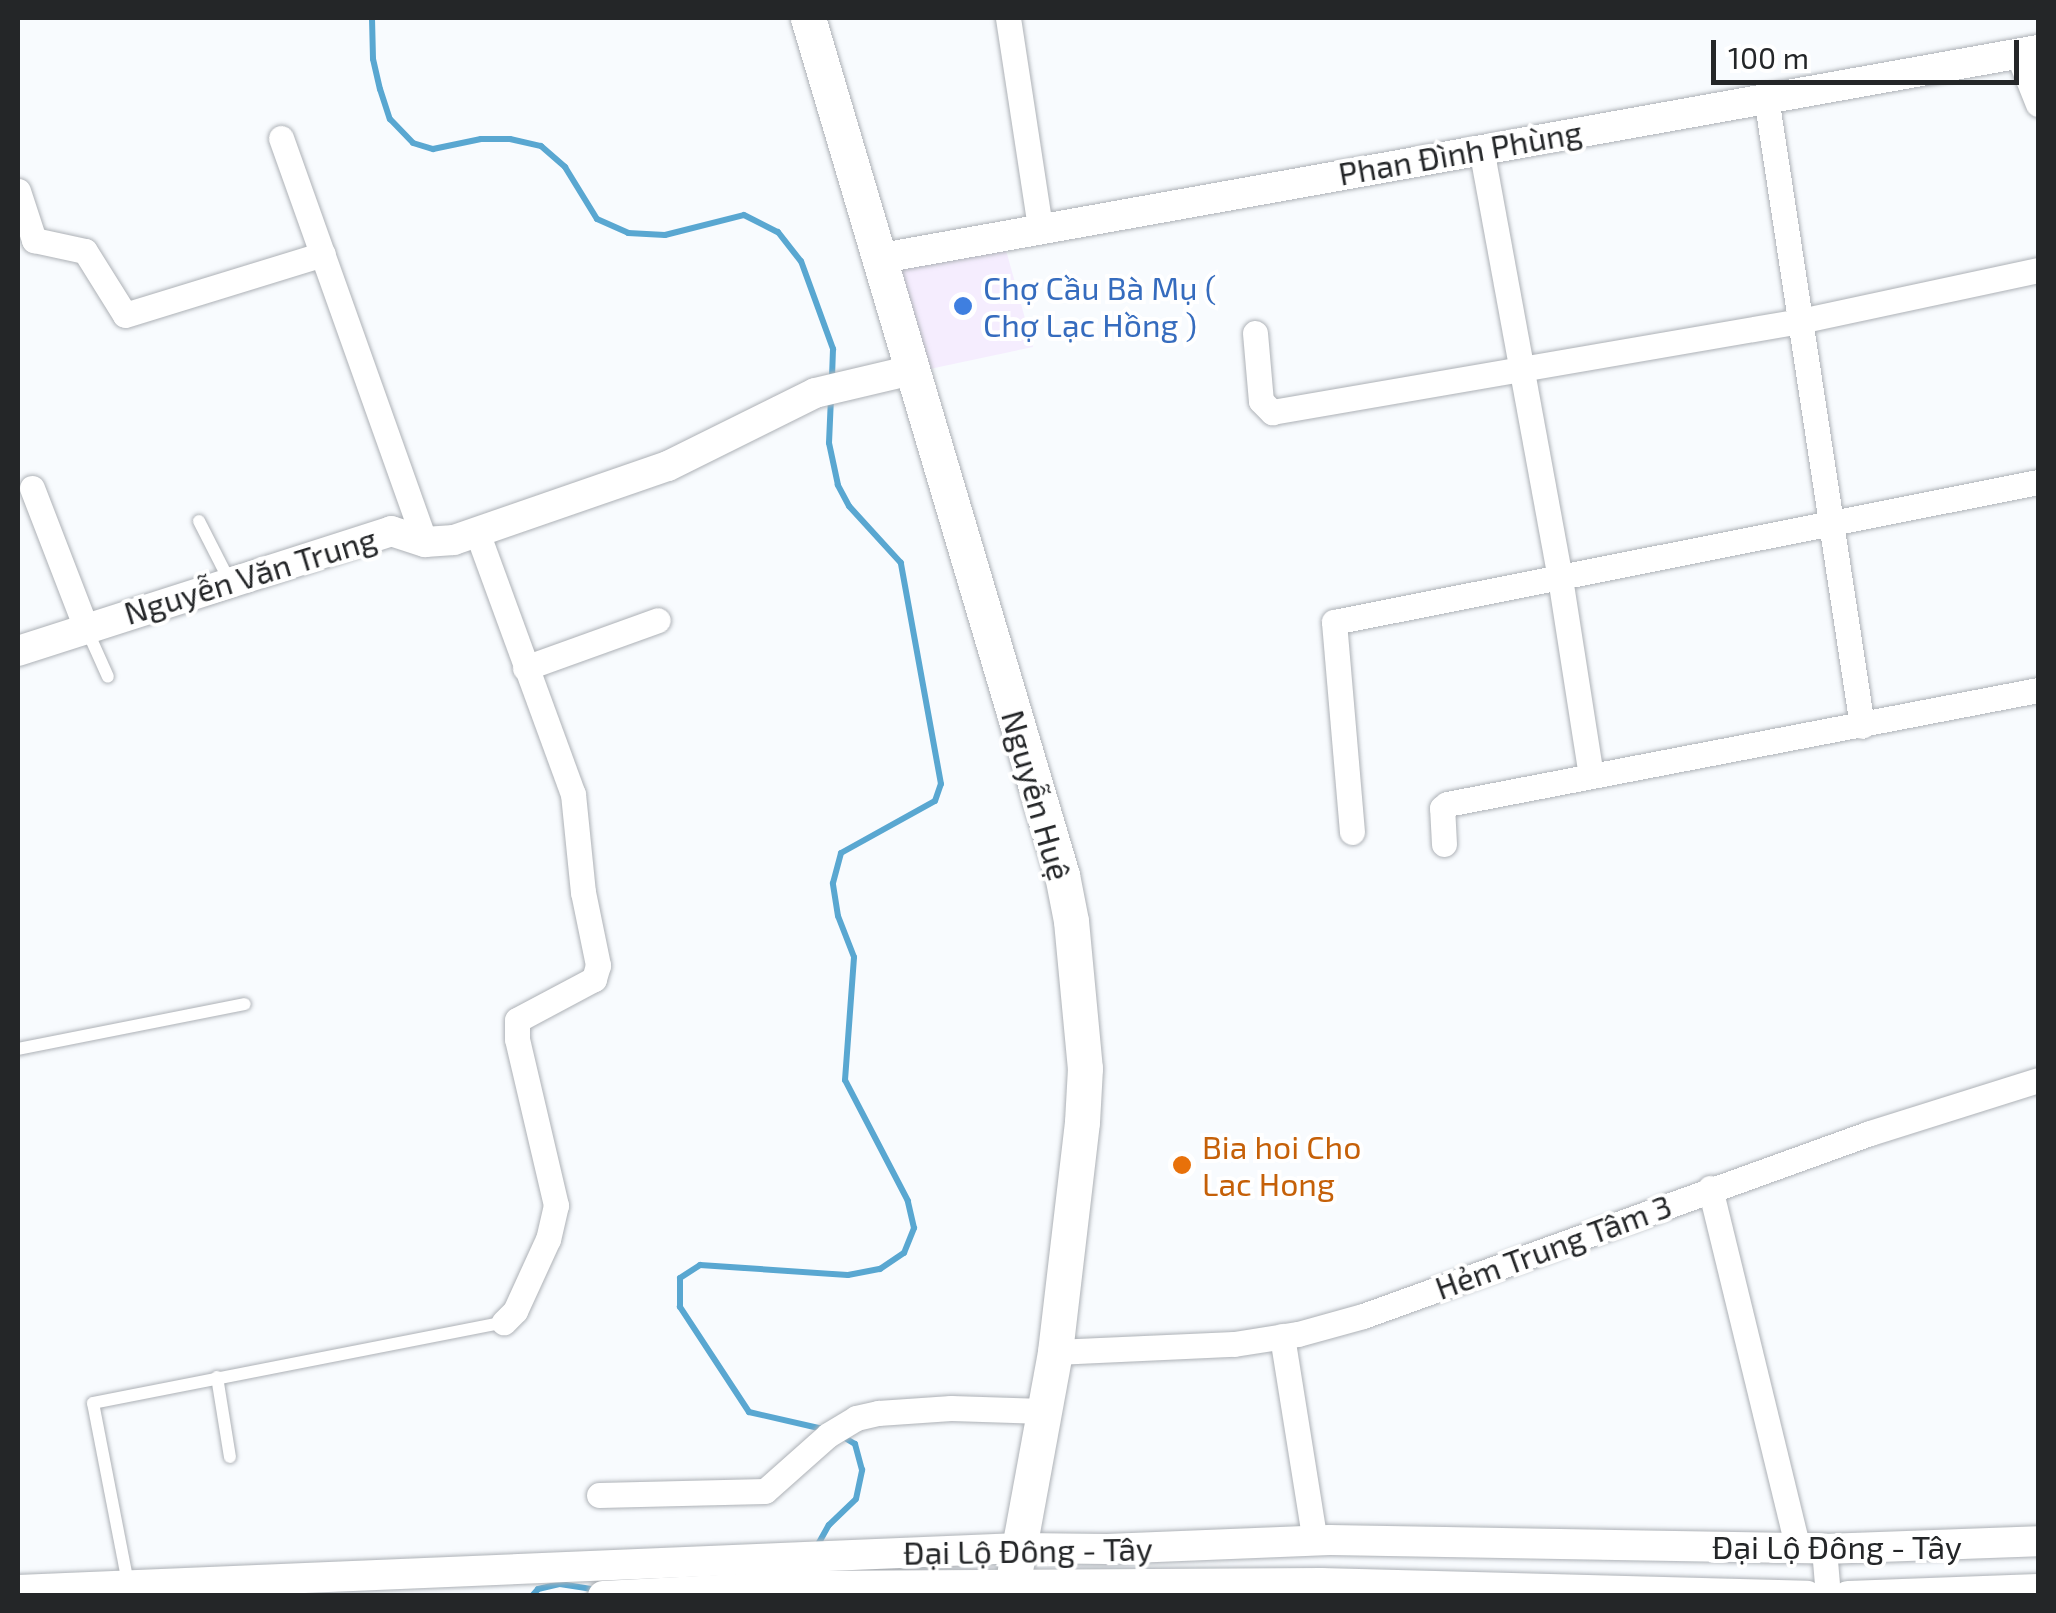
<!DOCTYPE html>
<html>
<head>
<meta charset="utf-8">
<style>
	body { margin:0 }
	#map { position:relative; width:2056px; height:1613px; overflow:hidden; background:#f8fbfe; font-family:"Exo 2",sans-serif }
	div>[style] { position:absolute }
	.commercial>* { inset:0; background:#f5edfe }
	.stream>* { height:6px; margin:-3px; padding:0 3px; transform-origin:3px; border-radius:3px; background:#59a7d1 }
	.roads { filter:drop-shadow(0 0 2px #adb1b6) drop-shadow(0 0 2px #adb1b6) }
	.service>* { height:12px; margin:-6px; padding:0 6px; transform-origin:6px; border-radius:6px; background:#fff }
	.minor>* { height:25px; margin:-12.5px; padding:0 12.5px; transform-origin:12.5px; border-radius:12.5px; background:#fff }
	.tertiary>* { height:30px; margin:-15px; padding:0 15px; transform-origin:15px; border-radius:15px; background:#fff }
	.secondary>* { height:35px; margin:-17.5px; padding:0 17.5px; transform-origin:17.5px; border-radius:17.5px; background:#fff }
	.dots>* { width:28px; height:28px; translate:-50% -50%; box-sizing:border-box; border:5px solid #fff; border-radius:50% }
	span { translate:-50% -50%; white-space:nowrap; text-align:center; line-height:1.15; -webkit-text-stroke:8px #fff; paint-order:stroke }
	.street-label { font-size:32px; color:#242628 }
	.shop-label { font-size:32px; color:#366cbe }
	.left { translate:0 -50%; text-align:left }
	.food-label { font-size:32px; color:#c56008 }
	.frame { position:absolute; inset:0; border:20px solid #242628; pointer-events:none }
	.scale { position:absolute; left:1711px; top:40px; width:308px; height:45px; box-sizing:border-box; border:5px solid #242628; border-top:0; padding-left:12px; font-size:30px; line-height:35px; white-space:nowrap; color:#242628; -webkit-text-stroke:8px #fff; paint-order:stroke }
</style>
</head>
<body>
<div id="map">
	<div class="commercial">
		<i style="clip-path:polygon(1004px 243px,1033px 347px,925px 370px,893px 265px)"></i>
	</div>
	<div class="stream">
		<i style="left:372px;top:18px;width:41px;rotate:88.6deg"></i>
		<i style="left:373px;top:59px;width:31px;rotate:77deg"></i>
		<i style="left:380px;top:89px;width:32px;rotate:72deg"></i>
		<i style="left:390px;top:119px;width:33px;rotate:46deg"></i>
		<i style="left:413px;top:143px;width:21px;rotate:17deg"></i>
		<i style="left:433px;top:149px;width:49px;rotate:-11.8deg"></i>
		<i style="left:481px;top:139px;width:29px"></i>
		<i style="left:510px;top:139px;width:32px;rotate:13deg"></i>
		<i style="left:541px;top:146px;width:32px;rotate:41deg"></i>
		<i style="left:565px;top:167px;width:61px;rotate:58.4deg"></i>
		<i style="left:597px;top:219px;width:34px;rotate:24deg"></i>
		<i style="left:628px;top:233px;width:37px;rotate:3deg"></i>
		<i style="left:665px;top:235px;width:81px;rotate:-14.2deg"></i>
		<i style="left:744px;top:215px;width:38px;rotate:27deg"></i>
		<i style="left:778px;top:232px;width:37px;rotate:52deg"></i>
		<i style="left:801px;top:261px;width:94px;rotate:70deg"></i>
		<i style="left:833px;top:349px;width:31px;rotate:92deg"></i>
		<i style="left:823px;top:1429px;width:76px;rotate:-167.1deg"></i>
		<i style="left:749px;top:1412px;width:126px;rotate:-123.3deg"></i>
		<i style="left:680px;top:1307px;width:29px;rotate:-90deg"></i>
		<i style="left:680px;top:1278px;width:24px;rotate:-33deg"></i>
		<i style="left:700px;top:1265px;width:148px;rotate:3.9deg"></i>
		<i style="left:848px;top:1275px;width:33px;rotate:-11deg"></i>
		<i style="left:880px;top:1269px;width:29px;rotate:-34deg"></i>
		<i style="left:904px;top:1253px;width:27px;rotate:-68deg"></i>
		<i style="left:914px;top:1228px;width:28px;rotate:-103deg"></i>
		<i style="left:908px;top:1201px;width:136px;rotate:-117.5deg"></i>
		<i style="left:845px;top:1080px;width:123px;rotate:-85.8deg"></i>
		<i style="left:854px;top:957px;width:44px;rotate:-111.3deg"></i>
		<i style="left:838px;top:916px;width:33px;rotate:-99deg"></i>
		<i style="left:833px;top:883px;width:31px;rotate:-75deg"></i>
		<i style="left:841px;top:853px;width:107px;rotate:-29deg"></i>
		<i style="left:935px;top:801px;width:18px;rotate:-71deg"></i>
		<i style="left:941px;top:784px;width:225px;rotate:-100.3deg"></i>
		<i style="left:901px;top:563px;width:77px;rotate:-132.4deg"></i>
		<i style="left:849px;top:506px;width:24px;rotate:-118deg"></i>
		<i style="left:838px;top:485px;width:43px;rotate:-102.1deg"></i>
		<i style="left:829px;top:443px;width:46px;rotate:-87.5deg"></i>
		<i style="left:816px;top:1548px;width:26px;rotate:-61deg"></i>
		<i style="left:829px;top:1525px;width:37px;rotate:-44deg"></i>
		<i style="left:856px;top:1499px;width:30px;rotate:-78deg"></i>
		<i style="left:862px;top:1470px;width:27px;rotate:-105deg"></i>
		<i style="left:855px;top:1444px;width:17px;rotate:-149deg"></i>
		<i style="left:532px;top:1596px;width:9px;rotate:-49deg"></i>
		<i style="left:538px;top:1589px;width:23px;rotate:-13deg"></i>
		<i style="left:560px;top:1584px;width:36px;rotate:9deg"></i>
	</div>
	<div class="roads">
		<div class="service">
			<i style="left:199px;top:521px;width:66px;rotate:63deg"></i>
			<i style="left:87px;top:630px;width:51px;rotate:65.9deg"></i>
			<i style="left:18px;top:1049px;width:231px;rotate:-11.2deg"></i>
			<i style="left:217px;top:1377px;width:81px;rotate:80.8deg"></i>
			<i style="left:128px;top:1583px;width:183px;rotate:-101deg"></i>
			<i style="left:93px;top:1403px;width:419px;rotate:-11.1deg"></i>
		</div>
		<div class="minor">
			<i style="left:1008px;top:18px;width:211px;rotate:81.3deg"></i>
			<i style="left:2018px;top:54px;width:54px;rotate:68.2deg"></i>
			<i style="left:1766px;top:97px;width:636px;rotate:81.32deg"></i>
			<i style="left:281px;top:138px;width:429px;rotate:70.4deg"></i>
			<i style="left:1481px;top:148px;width:437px;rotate:79.6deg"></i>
			<i style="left:1560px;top:578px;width:199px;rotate:81.1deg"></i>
			<i style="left:18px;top:191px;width:52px;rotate:71.9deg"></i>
			<i style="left:34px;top:240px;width:52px;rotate:12.2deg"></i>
			<i style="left:85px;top:251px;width:75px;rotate:58deg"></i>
			<i style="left:125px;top:315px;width:207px;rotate:-17.1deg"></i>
			<i style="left:1255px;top:333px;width:68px;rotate:85deg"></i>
			<i style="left:1261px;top:401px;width:16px;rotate:45deg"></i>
			<i style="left:1272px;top:412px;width:536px;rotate:-9.78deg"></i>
			<i style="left:1800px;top:321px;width:243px;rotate:-12.1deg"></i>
			<i style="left:32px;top:488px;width:150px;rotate:68.9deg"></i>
			<i style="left:477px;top:532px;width:279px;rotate:69.9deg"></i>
			<i style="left:573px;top:794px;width:99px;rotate:84.2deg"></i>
			<i style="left:583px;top:892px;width:75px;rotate:78.4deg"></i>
			<i style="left:598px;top:965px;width:15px;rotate:106deg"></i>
			<i style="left:594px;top:979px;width:87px;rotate:152deg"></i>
			<i style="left:517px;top:1020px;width:19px;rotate:90deg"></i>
			<i style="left:517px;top:1039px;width:171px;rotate:76.8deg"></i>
			<i style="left:556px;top:1205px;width:35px;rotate:103deg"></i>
			<i style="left:548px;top:1239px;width:79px;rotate:114.6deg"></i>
			<i style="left:515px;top:1311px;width:16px;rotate:135deg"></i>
			<i style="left:525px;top:668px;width:141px;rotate:-19.8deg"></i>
			<i style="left:1352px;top:832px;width:211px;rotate:-94.9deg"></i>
			<i style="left:1334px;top:622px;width:718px;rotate:-11.25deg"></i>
			<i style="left:1444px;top:844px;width:36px;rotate:-93deg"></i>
			<i style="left:1442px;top:808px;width:6px;rotate:-39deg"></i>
			<i style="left:1447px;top:804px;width:602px;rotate:-10.92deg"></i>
			<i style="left:1710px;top:1188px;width:372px;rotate:76.3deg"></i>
			<i style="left:1282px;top:1336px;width:208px;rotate:80.9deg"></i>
			<i style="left:1055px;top:1352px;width:179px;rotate:-2.6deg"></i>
			<i style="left:1234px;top:1344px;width:65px;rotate:-8.9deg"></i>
			<i style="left:1298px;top:1334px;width:67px;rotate:-15.5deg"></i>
			<i style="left:1363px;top:1316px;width:539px;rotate:-19.85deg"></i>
			<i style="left:1870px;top:1133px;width:176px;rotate:-17.5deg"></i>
			<i style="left:599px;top:1495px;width:166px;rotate:-1.4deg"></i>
			<i style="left:765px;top:1491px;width:84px;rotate:-41.6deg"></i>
			<i style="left:828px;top:1435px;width:33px;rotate:-31deg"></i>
			<i style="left:856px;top:1418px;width:23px;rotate:-13deg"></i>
			<i style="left:878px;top:1413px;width:73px;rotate:-3.9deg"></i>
			<i style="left:951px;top:1408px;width:93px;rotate:1.8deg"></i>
			<i style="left:1824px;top:1549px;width:47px;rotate:85.1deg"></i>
		</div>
		<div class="tertiary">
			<i style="left:882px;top:258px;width:1175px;rotate:-10.2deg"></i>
			<i style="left:18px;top:651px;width:392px;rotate:-17.8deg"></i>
			<i style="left:391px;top:531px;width:36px;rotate:18deg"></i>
			<i style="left:425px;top:542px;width:29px;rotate:-4deg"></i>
			<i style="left:454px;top:540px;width:226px;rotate:-19.1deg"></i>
			<i style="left:668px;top:466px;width:164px;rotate:-26.4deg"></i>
			<i style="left:815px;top:393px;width:100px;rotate:-13.3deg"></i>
			<i style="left:18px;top:1590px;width:1002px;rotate:-2.4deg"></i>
			<i style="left:1019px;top:1548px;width:88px;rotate:0.7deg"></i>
			<i style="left:1107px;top:1549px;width:223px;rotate:-2.3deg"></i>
			<i style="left:1330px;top:1540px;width:494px;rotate:1deg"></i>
			<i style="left:1824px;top:1549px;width:214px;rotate:-2.1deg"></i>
			<i style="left:603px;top:1596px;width:189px;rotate:-3deg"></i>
			<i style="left:792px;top:1586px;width:529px;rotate:-0.32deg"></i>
			<i style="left:1321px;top:1583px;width:486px;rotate:1.5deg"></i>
			<i style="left:1848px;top:1596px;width:190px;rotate:-2.1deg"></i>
		</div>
		<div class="secondary">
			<i style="left:808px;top:18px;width:894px;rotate:73.49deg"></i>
			<i style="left:1062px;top:875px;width:47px;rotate:78.9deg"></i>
			<i style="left:1071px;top:921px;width:148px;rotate:84.6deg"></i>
			<i style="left:1085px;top:1068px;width:54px;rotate:93.2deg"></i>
			<i style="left:1082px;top:1122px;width:232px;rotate:96.7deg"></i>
			<i style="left:1055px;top:1352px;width:248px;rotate:100.4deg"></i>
		</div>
	</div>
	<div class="dots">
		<i style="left:963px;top:306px;background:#3f7fe0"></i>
		<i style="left:1182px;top:1165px;background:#e8710a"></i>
	</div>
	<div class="street-label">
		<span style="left:1460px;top:152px;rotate:-10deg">Phan Đình Phùng</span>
		<span style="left:250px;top:575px;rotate:-17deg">Nguyễn Văn Trung</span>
		<span style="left:1037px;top:795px;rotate:74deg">Nguyễn Huệ</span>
		<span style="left:1553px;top:1246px;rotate:-20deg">Hẻm Trung Tâm 3</span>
		<span style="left:1837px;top:1546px">Đại Lộ Đông - Tây</span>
		<span style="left:1028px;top:1550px;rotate:-1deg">Đại Lộ Đông - Tây</span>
	</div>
	<div class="shop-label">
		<span class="left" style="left:983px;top:306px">Chợ Cầu Bà Mụ (<br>Chợ Lạc Hồng )</span>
	</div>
	<div class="food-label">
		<span class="left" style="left:1202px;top:1165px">Bia hoi Cho<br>Lac Hong</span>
	</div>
	<div class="frame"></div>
	<div class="scale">100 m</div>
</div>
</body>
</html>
